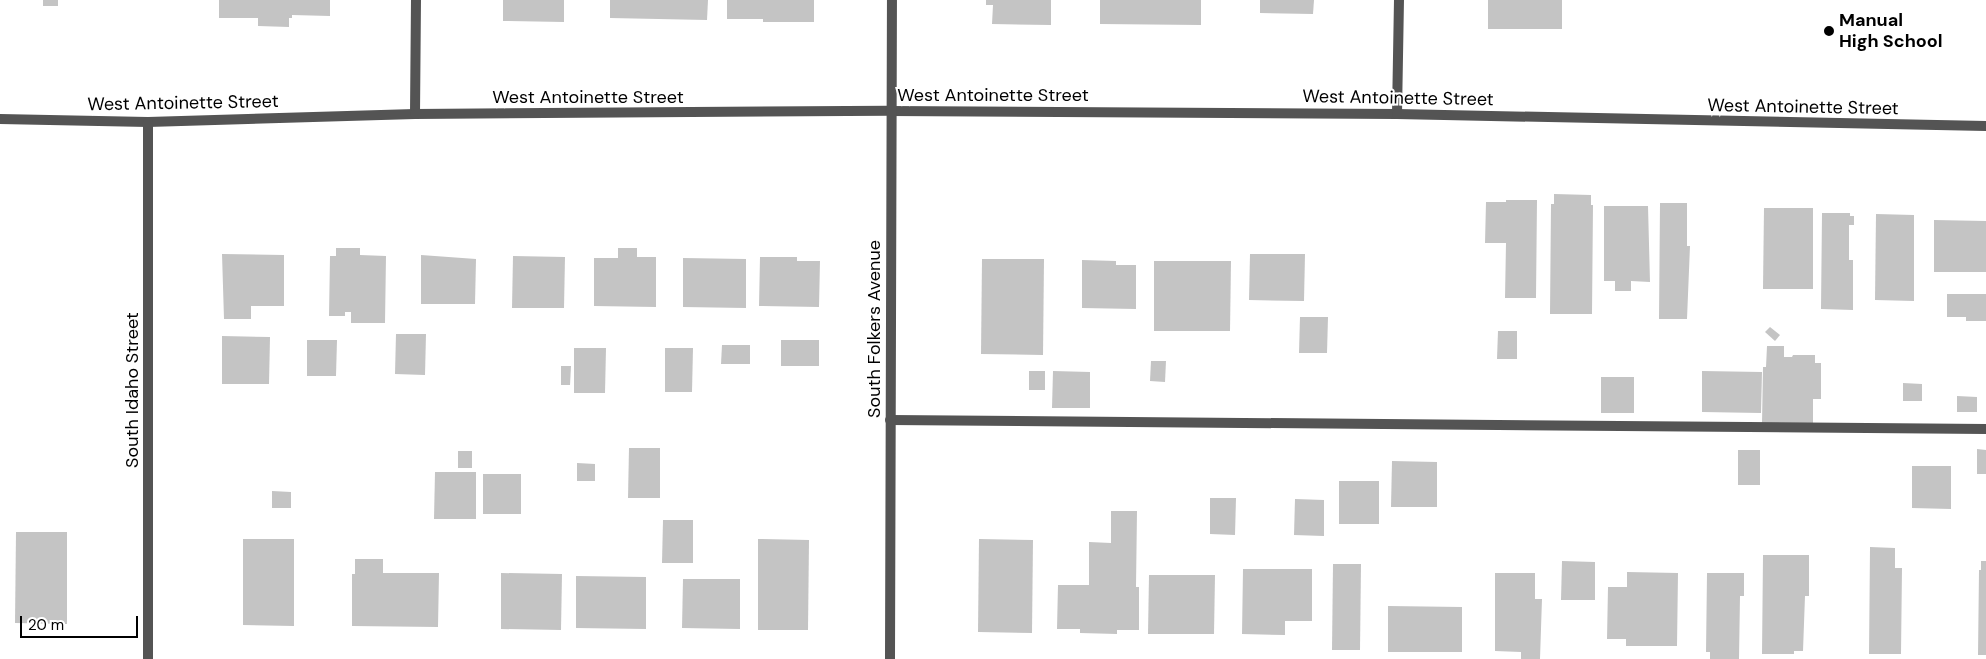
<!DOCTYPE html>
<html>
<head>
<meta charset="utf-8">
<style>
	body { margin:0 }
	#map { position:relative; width:1986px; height:659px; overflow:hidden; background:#fff; font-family:"DM Sans",sans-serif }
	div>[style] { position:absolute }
	.building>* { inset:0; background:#c4c4c4 }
	.service>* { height:10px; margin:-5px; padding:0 5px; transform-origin:5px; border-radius:5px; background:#545454 }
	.minor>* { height:10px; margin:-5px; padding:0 5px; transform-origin:5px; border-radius:5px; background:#545454 }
	.dots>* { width:14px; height:14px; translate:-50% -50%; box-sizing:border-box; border:2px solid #fff; border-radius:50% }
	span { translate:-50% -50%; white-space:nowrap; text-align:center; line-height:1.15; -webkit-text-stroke:4px #fff; paint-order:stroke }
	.poi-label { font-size:18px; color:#000; font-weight:700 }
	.left { translate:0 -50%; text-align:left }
	.street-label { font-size:18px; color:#000 }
	.scale { position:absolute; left:20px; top:616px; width:118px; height:22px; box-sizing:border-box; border:2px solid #000; border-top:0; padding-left:6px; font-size:15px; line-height:18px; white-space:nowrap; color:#000; -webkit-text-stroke:4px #fff; paint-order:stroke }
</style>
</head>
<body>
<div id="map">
	<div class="building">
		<i style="clip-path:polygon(43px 0,58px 0,58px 6px,43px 6px)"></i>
		<i style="clip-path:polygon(219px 0,330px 0,330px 16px,292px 15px,292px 18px,289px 18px,289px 27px,258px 26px,258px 18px,219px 18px)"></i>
		<i style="clip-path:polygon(503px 0,564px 0,564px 22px,503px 21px)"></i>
		<i style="clip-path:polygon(610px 0,708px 0,707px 20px,610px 18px)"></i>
		<i style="clip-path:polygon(727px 0,814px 0,814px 22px,763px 22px,763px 19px,727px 19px)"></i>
		<i style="clip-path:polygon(986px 0,1051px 0,1051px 25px,992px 24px,993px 5px,986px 5px)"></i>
		<i style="clip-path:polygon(1100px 0,1201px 0,1201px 25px,1100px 24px)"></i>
		<i style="clip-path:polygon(1260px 0,1314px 0,1313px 14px,1260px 13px)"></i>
		<i style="clip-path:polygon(1488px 0,1562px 0,1562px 29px,1488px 29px)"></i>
		<i style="clip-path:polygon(1554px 194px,1591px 195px,1591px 205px,1593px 205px,1592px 314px,1550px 314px,1551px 204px,1554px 204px)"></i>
		<i style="clip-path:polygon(1506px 200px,1537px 200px,1536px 298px,1505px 298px,1506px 243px,1485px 243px,1486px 202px,1506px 202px)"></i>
		<i style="clip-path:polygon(1660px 203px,1687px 203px,1687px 246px,1690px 246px,1687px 319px,1659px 319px)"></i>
		<i style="clip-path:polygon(1604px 206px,1648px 206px,1650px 282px,1631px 281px,1631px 291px,1615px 291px,1615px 281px,1604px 281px)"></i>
		<i style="clip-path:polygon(1764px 208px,1813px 208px,1813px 289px,1763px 289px)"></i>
		<i style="clip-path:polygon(1822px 213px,1850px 213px,1850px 216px,1854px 216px,1854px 225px,1849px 225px,1849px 260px,1853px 260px,1853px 310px,1821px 309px)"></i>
		<i style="clip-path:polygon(1876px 214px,1914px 215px,1914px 301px,1875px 300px)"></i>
		<i style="clip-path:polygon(1934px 220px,1986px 221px,1986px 272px,1934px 272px)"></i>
		<i style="clip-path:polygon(336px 248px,360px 248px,360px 255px,386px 256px,385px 323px,351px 323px,351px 312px,345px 312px,345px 316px,329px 316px,330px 256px,336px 256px)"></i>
		<i style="clip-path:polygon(618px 248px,637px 248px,637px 257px,656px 257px,656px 307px,594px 306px,594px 258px,618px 258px)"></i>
		<i style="clip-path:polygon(222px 254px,284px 255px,284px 306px,251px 306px,251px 319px,224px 319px)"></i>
		<i style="clip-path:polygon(1250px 254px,1305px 254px,1304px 301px,1249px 300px)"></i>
		<i style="clip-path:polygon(421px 255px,476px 259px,475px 304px,421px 304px)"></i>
		<i style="clip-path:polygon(513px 256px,565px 257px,564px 308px,512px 308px)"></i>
		<i style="clip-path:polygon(760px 257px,797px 257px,797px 261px,820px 261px,819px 307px,759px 306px)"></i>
		<i style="clip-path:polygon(683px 258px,746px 259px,746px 308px,683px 307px)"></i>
		<i style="clip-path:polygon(982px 259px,1044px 259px,1043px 355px,981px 354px)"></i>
		<i style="clip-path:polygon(1082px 260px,1116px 261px,1116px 265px,1136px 265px,1136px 309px,1082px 308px)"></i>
		<i style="clip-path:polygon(1154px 261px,1231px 261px,1230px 331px,1154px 331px)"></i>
		<i style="clip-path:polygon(1947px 294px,1986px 294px,1986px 321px,1966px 321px,1966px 317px,1947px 317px)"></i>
		<i style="clip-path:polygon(1300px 317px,1328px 317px,1327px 353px,1299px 353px)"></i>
		<i style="clip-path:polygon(1770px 327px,1780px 335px,1775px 341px,1765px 332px)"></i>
		<i style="clip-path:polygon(1498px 331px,1517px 331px,1517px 359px,1497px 359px)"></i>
		<i style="clip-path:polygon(396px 334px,426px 334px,425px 375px,395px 374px)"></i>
		<i style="clip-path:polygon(222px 336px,270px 337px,269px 384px,222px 384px)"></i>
		<i style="clip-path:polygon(307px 340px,337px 340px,336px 376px,307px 376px)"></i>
		<i style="clip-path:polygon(781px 340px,819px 340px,819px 366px,781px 366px)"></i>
		<i style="clip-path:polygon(722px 345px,750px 345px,750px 364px,721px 364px)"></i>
		<i style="clip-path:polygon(1767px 346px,1784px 346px,1784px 357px,1792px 357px,1793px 355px,1815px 355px,1815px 363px,1821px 363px,1821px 399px,1813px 399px,1813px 423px,1762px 423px,1763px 367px,1766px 367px)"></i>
		<i style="clip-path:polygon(574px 348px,606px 348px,605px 393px,574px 393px)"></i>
		<i style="clip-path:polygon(665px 348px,693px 348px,692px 392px,665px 392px)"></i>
		<i style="clip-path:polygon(1151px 361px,1166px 361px,1165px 382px,1150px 381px)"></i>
		<i style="clip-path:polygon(561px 366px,571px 366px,570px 385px,561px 385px)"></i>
		<i style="clip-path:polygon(1029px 371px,1045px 371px,1045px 390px,1029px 390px)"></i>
		<i style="clip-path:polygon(1053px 371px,1090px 372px,1090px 408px,1052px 408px)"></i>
		<i style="clip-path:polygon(1702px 371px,1762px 372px,1761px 413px,1702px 412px)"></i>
		<i style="clip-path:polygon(1601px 377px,1634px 377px,1634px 413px,1601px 413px)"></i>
		<i style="clip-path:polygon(1903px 383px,1922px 384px,1922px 401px,1903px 401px)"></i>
		<i style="clip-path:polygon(1957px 396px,1977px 397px,1977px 412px,1957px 412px)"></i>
		<i style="clip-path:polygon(629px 448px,660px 448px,660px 498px,628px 498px)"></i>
		<i style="clip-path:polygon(1977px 449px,1986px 450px,1986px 474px,1977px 474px)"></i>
		<i style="clip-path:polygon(1738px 450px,1760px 450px,1760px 485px,1738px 485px)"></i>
		<i style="clip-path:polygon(458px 451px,472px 451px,472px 468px,458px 468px)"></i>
		<i style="clip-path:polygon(1392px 461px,1437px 462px,1437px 507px,1391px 507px)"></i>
		<i style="clip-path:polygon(577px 463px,595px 464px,595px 481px,577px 481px)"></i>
		<i style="clip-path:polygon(1912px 466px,1951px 466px,1951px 509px,1912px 508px)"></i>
		<i style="clip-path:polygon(435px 472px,476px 472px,476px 519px,434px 519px)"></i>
		<i style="clip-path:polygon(483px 474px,521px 474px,521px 514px,483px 514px)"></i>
		<i style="clip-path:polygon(1339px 481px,1379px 481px,1379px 524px,1339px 524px)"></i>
		<i style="clip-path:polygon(272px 491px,291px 492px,291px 508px,272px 508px)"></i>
		<i style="clip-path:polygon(1210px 498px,1236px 498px,1235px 535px,1210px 534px)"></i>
		<i style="clip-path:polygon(1295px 499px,1324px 500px,1324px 536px,1294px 535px)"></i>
		<i style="clip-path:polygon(1111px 511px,1137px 511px,1136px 587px,1139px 587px,1139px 630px,1117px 630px,1117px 634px,1080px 633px,1080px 629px,1057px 629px,1058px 585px,1089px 585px,1089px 542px,1111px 543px)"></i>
		<i style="clip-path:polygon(663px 520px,693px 520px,693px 563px,662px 563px)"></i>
		<i style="clip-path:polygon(16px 532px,67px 532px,67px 624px,15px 623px)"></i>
		<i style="clip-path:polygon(243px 539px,294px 539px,294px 626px,243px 625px)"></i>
		<i style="clip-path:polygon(758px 539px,809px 540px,808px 630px,758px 630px)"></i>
		<i style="clip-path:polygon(979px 539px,1033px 540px,1032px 633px,978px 632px)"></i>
		<i style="clip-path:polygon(1870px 547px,1895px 548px,1895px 568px,1902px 568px,1901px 654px,1869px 654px)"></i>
		<i style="clip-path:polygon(1763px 555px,1809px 555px,1809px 596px,1805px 596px,1803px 651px,1794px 651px,1794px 654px,1762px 654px)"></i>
		<i style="clip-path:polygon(355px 559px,383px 559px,383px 573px,439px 573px,438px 627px,352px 626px,352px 574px,355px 574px)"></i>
		<i style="clip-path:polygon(1562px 561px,1595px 562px,1595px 600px,1561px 600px)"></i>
		<i style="clip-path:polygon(1981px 561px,1986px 561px,1986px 655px,1978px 655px,1979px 570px,1981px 570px)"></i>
		<i style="clip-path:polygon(1333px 564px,1361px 564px,1360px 650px,1332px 650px)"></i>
		<i style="clip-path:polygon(1243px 569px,1312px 569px,1312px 621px,1285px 621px,1285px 635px,1242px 634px)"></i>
		<i style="clip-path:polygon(1627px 572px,1678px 573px,1677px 646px,1626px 646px,1626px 639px,1607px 639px,1608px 587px,1627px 587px)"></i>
		<i style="clip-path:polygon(501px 573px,562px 574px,561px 630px,501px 629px)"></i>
		<i style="clip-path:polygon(1495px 573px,1535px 573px,1535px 599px,1542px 599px,1540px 659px,1521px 659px,1521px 652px,1495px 651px)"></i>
		<i style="clip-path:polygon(1707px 573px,1744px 573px,1744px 596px,1740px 596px,1739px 659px,1710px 659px,1710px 652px,1706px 652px)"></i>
		<i style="clip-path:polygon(1149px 575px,1215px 575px,1214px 634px,1148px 634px)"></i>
		<i style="clip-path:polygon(576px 576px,646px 577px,646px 629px,576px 628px)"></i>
		<i style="clip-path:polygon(683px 579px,740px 579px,740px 629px,682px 628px)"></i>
		<i style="clip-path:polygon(1388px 606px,1462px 607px,1462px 652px,1388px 652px)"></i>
	</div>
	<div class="service">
		<i style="left:890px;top:420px;width:1096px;rotate:0.47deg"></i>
	</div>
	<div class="minor">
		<i style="left:415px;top:114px;width:114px;rotate:-89.5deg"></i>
		<i style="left:1397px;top:114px;width:114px;rotate:-89deg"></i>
		<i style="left:0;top:119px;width:148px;rotate:1.2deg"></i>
		<i style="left:148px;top:122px;width:267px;rotate:-1.7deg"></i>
		<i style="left:415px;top:114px;width:475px;rotate:-0.4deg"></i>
		<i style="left:890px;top:111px;width:507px;rotate:0.34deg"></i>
		<i style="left:1397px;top:114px;width:589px;rotate:1.17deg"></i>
		<i style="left:148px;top:122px;width:537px;rotate:90deg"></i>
		<i style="left:890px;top:659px;width:659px;rotate:-89.83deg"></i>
	</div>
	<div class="dots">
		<i style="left:1829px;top:31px;background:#000"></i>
	</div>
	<div class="poi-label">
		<span class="left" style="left:1839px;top:31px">Manual<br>High School</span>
	</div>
	<div class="street-label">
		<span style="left:993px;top:95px">West Antoinette Street</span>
		<span style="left:588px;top:97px">West Antoinette Street</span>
		<span style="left:1398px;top:98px;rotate:1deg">West Antoinette Street</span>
		<span style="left:183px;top:103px;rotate:-1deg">West Antoinette Street</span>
		<span style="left:1803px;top:107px;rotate:1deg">West Antoinette Street</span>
		<span style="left:874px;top:329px;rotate:-90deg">South Folkers Avenue</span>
		<span style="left:132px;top:390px;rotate:-90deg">South Idaho Street</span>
	</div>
	<div class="scale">20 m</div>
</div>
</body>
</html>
